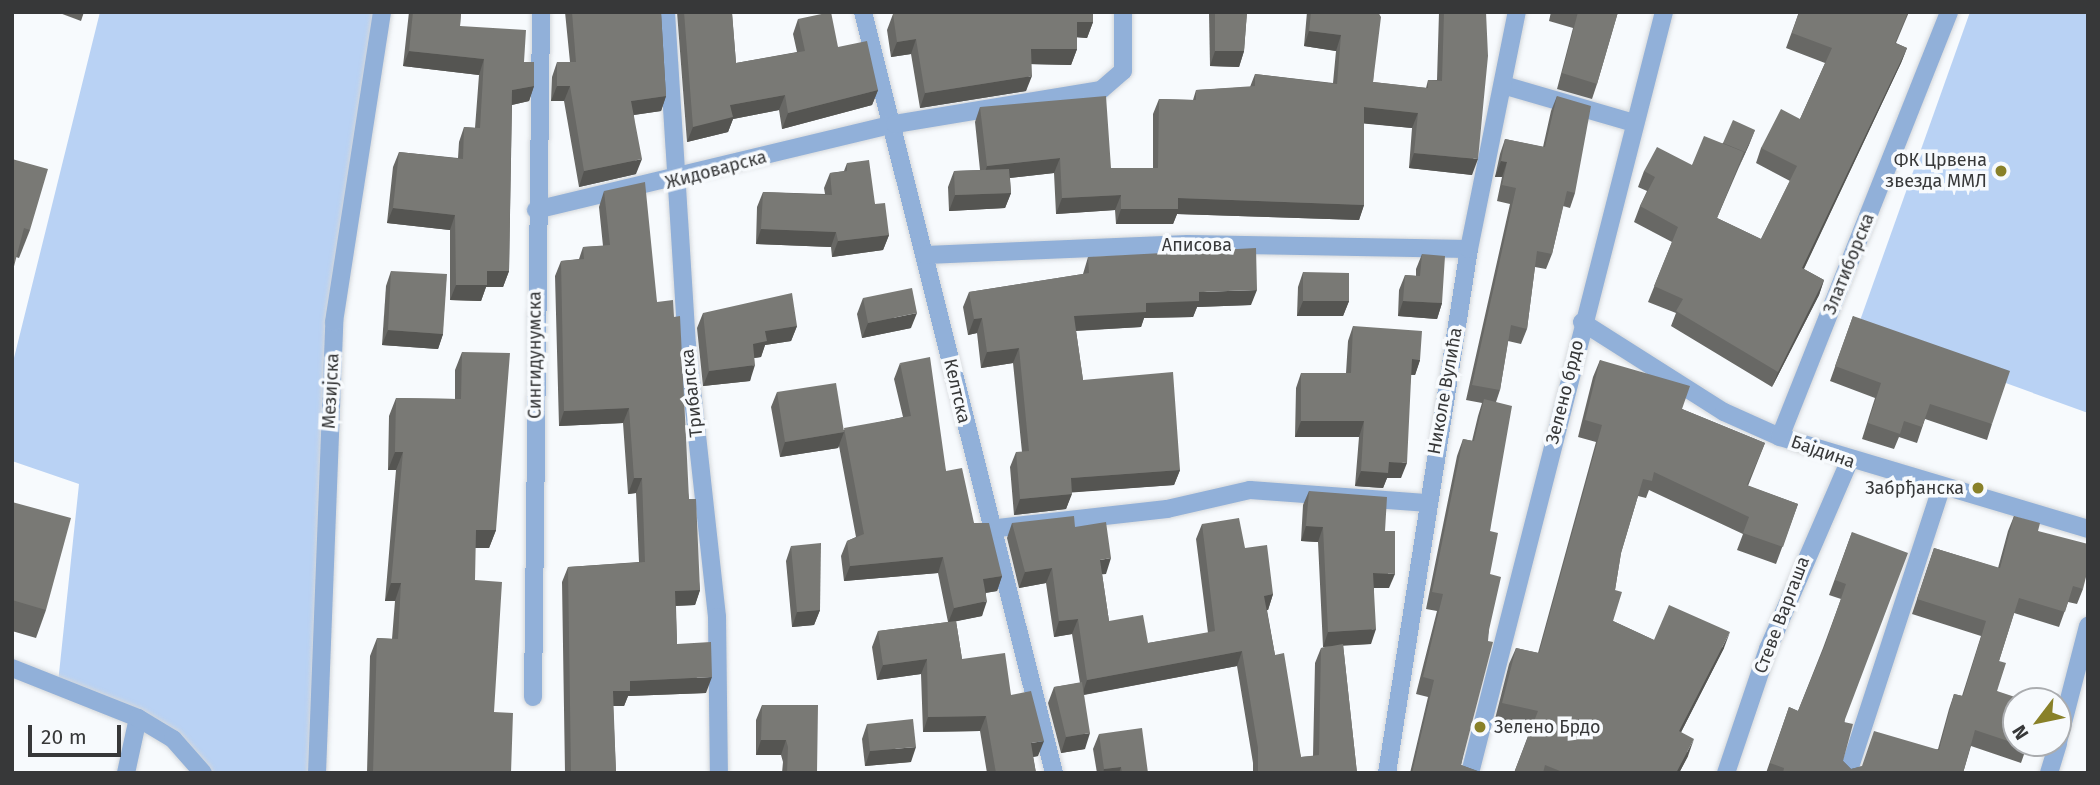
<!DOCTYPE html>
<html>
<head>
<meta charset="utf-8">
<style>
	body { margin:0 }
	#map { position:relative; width:2100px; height:785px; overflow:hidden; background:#f7fafd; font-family:"Fira Sans",sans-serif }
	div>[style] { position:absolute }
	.green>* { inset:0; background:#b9d2f4 }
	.roads { filter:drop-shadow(0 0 2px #d4d7da) drop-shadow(0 0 2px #d4d7da) }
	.lane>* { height:18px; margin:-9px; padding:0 9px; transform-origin:9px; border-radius:9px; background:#91b0d9 }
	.street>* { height:18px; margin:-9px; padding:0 9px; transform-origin:9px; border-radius:9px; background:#91b0d9 }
	.wall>* { inset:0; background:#686865 }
	.shaded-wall>* { inset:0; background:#555552 }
	.building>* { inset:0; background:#797975 }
	.dots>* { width:19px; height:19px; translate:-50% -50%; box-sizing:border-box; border:4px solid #f7fafd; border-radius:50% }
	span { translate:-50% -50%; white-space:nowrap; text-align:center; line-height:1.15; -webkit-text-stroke:7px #f7fafd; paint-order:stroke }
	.poi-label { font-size:18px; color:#373839 }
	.right { translate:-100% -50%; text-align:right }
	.left { translate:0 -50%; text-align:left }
	.street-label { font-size:18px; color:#373839 }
	.frame { position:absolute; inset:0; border:14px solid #373839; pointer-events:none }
	.north { position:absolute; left:2002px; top:687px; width:70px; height:70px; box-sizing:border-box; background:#f7fafd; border:2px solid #aaacaf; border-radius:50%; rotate:238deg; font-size:19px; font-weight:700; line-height:28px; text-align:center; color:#373839 }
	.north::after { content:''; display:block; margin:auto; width:24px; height:32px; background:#898129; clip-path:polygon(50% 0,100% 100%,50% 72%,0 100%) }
	.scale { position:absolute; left:28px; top:725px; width:93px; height:32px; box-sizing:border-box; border:4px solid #373839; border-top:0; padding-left:9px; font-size:21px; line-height:24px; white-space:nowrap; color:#373839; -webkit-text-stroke:5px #f7fafd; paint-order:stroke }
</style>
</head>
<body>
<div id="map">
	<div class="green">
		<i style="clip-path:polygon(100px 12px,379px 12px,344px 244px,317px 773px,203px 773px,192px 756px,58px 683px,79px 484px,12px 461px,12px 366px)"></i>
		<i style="clip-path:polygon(1970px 12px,2088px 12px,2088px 413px,1857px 329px)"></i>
	</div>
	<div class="roads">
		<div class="lane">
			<i style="left:126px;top:773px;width:56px;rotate:-77.7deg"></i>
		</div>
		<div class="street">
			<i style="left:666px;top:12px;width:334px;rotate:86.4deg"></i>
			<i style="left:687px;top:345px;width:274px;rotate:83.7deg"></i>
			<i style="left:717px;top:617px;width:156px;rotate:89.3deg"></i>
			<i style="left:863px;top:12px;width:785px;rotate:75.91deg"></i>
			<i style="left:1503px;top:85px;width:136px;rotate:16.2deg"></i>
			<i style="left:536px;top:210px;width:369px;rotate:-13.5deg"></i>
			<i style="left:895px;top:124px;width:209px;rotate:-9.4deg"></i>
			<i style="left:1101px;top:90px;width:29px;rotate:-41deg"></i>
			<i style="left:1123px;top:71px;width:59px;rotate:-90deg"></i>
			<i style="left:926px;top:255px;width:262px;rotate:-2.4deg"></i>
			<i style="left:1188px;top:244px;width:281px;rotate:1deg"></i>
			<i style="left:1582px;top:322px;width:168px;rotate:32.4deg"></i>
			<i style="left:1724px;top:412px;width:61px;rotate:24.1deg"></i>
			<i style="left:1780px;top:437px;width:321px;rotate:16.6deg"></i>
			<i style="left:1780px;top:437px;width:457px;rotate:-68.3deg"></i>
			<i style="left:989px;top:529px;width:179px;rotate:-6.4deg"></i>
			<i style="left:1167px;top:509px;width:85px;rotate:-12.9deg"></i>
			<i style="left:1250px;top:490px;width:176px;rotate:4.2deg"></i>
			<i style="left:12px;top:668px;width:136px;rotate:21.6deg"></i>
			<i style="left:138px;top:718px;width:41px;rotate:31deg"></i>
			<i style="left:173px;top:739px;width:45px;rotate:48.6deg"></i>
			<i style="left:533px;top:697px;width:685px;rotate:-89.33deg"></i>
			<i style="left:2058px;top:742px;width:120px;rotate:-75.5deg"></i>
			<i style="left:317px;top:773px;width:451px;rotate:-87.8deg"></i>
			<i style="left:334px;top:322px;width:314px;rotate:-81.2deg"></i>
			<i style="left:1387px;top:773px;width:530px;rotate:-81.11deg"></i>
			<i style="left:1469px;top:249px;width:242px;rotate:-78.6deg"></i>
			<i style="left:1470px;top:773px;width:785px;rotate:-75.7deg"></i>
			<i style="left:1726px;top:773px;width:131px;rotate:-71.3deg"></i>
			<i style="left:1768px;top:649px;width:204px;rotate:-66.6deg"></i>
			<i style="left:1848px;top:773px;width:300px;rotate:-71.9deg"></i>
			<i style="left:2049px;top:773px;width:31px;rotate:-73deg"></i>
		</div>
	</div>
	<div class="wall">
		<i style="clip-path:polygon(57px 12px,84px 12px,81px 21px)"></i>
		<i style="clip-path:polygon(409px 12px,461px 12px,460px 26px,524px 62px,534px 86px,529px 101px,512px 105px,509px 271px,503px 287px,486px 287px,481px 301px,450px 300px,450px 230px,387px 223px,393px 167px,399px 152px,458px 158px,459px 142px,464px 127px,475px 128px,479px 75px,403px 66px)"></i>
		<i style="clip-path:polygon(565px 12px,661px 12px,666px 96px,661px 111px,634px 115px,636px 174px,579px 187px,564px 101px,551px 101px,552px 77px,557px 62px,570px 62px)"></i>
		<i style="clip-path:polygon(677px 12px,740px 12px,732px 14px,736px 63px,797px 52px,793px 34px,798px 19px,838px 47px,878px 90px,872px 105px,782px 129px,779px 110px,733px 119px,728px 132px,687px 142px)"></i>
		<i style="clip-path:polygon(1209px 12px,1247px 12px,1244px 51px,1239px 67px,1210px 66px)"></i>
		<i style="clip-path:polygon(1307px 12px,1378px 12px,1373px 82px,1426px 88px,1428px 80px,1437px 80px,1439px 12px,1486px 12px,1472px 175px,1409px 168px,1412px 128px,1364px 123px,1364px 205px,1359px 220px,1177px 214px,1173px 224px,1116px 224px,1115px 210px,1056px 214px,1054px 173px,1010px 178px,1011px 193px,1005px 208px,949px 211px,948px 187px,954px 171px,980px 170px,975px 122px,980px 107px,1111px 168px,1153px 168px,1153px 114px,1159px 99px,1193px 100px,1196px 90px,1250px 87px,1255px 74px,1333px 83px,1336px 51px,1304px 46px)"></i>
		<i style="clip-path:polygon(1551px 12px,1618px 12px,1597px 84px,1592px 99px,1557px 89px,1573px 28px,1549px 21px)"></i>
		<i style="clip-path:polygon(1799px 12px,1821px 14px,1822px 12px,1909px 12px,1896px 43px,1907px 48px,1901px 63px,1804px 269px,1824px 280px,1819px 295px,1772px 387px,1671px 326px,1676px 313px,1648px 302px,1672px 242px,1634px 222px,1640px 206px,1647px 191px,1638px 187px,1644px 171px,1692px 165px,1723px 143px,1755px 130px,1717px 218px,1761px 239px,1790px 181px,1756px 163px,1761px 148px,1800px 119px,1825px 63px,1786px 48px)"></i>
		<i style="clip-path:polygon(893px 14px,1093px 22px,1087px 38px,1077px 37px,1077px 49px,1071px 65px,1031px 64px,1026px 91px,920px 108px,911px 54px,891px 57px,887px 30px)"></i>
		<i style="clip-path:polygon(1557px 96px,1575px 193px,1570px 208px,1563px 206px,1552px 254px,1546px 269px,1535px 267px,1527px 329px,1521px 344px,1508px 341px,1500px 390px,1496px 402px,1490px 531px,1489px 630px,1461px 765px,1483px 773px,1410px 773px,1428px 697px,1416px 694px,1437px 611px,1426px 609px,1457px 456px,1463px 439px,1472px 441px,1478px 416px,1482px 403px,1466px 400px,1510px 204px,1497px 201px,1502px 177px,1495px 177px,1500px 154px,1505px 139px,1543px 147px,1551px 111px)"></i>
		<i style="clip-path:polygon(12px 159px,30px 230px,19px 258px,16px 257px)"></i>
		<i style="clip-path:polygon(847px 163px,875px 204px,889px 235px,883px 250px,832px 257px,831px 247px,756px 244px,757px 207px,763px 192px,825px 194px,824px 188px,830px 173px,844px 171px)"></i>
		<i style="clip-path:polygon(604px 191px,657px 302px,689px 499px,700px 590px,695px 605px,676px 606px,677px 644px,706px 693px,628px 696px,624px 706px,613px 706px,616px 773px,617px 773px,565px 773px,562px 582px,568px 567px,639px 562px,636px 493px,628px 494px,623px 423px,559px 426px,555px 276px,561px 261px,579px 259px,583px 247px,603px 246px,599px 207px)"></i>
		<i style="clip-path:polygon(1422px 254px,1442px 303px,1437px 319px,1398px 316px,1399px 290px,1405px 275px,1416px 276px,1416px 269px)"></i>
		<i style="clip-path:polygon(1088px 257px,1251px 305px,1197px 307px,1193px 317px,1144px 318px,1141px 327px,1076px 331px,1083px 380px,1180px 470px,1174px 485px,1072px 492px,1066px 509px,1014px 515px,1010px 467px,1016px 452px,1022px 452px,1013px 363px,981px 368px,977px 333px,968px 335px,963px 307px,969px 292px,1083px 274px)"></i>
		<i style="clip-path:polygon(391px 271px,443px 334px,438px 349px,382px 345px,386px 286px)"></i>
		<i style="clip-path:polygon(1303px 272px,1349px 301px,1343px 316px,1297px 316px,1298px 287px)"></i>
		<i style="clip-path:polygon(863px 298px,911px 328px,862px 338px,857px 314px)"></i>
		<i style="clip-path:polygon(703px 313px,797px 326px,791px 341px,765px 345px,761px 357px,754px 358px,750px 381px,703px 386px,697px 328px)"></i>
		<i style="clip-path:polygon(1853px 316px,1992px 424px,1987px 440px,1925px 419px,1917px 443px,1899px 437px,1894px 449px,1862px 439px,1875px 398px,1830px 381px)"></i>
		<i style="clip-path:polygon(1353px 326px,1420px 360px,1415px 375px,1411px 375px,1401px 478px,1387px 478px,1383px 488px,1355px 486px,1359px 437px,1295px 437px,1296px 388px,1301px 373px,1346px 373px,1348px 341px)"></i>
		<i style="clip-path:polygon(462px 352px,496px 530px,489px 548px,475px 548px,475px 580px,494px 712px,511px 773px,367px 773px,370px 656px,377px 638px,392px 639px,395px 601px,385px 601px,396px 470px,388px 470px,389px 416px,396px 398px,455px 399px,455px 370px)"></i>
		<i style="clip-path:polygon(1600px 360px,1682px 409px,1765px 443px,1748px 486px,1798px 504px,1776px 564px,1737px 550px,1743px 534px,1649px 490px,1646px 498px,1638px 496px,1621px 553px,1615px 590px,1613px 621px,1654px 640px,1724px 648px,1681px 732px,1688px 756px,1679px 773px,1514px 773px,1531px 728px,1495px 719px,1509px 664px,1516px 648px,1538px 653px,1596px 442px,1578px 437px,1593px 377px)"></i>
		<i style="clip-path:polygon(900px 363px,946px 471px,1002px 576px,997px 591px,986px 593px,982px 616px,956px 621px,962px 659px,1011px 695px,1038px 756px,1033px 757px,1036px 773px,987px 773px,980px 731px,923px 732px,921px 674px,877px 680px,872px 647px,878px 631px,948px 622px,938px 573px,844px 581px,841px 556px,847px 541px,856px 537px,839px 446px,838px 448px,780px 457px,771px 407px,777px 392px,843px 430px,903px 417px,894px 379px)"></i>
		<i style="clip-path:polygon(1309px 491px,1385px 531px,1389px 588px,1374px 588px,1371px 644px,1343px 645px,1357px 773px,1253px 773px,1253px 763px,1237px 666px,1084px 695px,1085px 749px,1061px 753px,1048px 703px,1054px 687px,1080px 683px,1072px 634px,1054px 637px,1046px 583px,1019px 588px,1007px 538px,1012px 523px,1075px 527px,1106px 574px,1102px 574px,1109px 621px,1148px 643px,1208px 633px,1196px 539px,1202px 524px,1245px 548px,1273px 594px,1268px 610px,1267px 610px,1275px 655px,1301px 757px,1313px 756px,1315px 663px,1321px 648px,1331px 646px,1323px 647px,1318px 542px,1301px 541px,1303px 505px)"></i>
		<i style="clip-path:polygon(12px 502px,46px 610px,36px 638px,12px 631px)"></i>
		<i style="clip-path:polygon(2014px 516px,2038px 531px,2083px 589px,2077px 604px,2068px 602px,2059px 627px,2014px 613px,1999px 661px,1997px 691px,2028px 743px,2021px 763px,1971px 746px,1963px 773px,1766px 773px,1789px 707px,1798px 711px,1823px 648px,1841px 599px,1829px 595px,1852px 532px,1843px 761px,1851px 769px,1938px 749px,1949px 709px,1954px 694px,1962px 696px,1981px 636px,1912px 614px,1934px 548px,1998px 568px,2008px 531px)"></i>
		<i style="clip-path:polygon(791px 546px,820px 610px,814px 625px,792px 627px,786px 561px)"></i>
		<i style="clip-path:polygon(762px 705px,817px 773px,782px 773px,783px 762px,781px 755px,756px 755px,756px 720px)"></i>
		<i style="clip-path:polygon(867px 724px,911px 762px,865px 766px,862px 739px)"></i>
		<i style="clip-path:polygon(1099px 734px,1148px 773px,1097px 773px,1093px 749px)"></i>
	</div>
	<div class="shaded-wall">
		<i style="clip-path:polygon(1077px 22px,1093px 22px,1087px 38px,1072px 37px)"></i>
		<i style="clip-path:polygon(1309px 31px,1341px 35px,1336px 51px,1304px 46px)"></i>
		<i style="clip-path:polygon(916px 39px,911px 54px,891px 57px,897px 42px)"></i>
		<i style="clip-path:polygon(1907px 48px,1901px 63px,1797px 283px,1802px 268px)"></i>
		<i style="clip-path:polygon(1031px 49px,1077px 49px,1071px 65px,1026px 64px)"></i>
		<i style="clip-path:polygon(409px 51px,484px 59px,479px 75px,403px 66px)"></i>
		<i style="clip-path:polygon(1215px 51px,1244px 51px,1239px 67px,1210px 66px)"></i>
		<i style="clip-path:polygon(1032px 76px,1026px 91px,920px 108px,925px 93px)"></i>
		<i style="clip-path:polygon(534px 86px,529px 101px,507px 106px,512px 90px)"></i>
		<i style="clip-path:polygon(557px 86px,570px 86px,564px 101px,551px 101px)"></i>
		<i style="clip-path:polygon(878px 90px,872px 105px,782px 129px,788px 113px)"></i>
		<i style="clip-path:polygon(785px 95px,779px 110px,733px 119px,728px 132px,687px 142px,693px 127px,730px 105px)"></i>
		<i style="clip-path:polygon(666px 96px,661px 111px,626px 116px,631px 101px)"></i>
		<i style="clip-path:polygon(1364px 107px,1418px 113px,1412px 128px,1358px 123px)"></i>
		<i style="clip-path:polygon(1755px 130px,1749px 145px,1739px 167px,1745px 152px)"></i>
		<i style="clip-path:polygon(1414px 153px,1478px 159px,1472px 175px,1409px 168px)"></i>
		<i style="clip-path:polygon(1060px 158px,1054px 173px,982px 181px,987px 166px)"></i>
		<i style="clip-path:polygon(642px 159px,636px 174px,579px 187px,584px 171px)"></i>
		<i style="clip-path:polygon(1501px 161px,1507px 162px,1502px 177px,1495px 177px)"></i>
		<i style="clip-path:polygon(1011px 193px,1005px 208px,949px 211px,955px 195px)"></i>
		<i style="clip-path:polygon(1121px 195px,1115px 210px,1056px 214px,1062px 198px)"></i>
		<i style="clip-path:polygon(1178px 198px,1364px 205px,1359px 220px,1177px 214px,1173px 224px,1116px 224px,1121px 209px)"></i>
		<i style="clip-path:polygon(393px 208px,455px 215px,450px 230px,387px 223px)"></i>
		<i style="clip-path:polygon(761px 229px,836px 232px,831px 247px,756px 244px)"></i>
		<i style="clip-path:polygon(889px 235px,883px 250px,832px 257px,838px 241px)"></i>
		<i style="clip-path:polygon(487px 271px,509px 271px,503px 287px,486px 287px,481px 301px,450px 300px,456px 285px)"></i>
		<i style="clip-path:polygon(1824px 280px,1819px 295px,1772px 387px,1778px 372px)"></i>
		<i style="clip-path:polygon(1257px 290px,1251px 305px,1197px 307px,1193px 317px,1144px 318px,1141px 327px,1069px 331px,1074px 316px,1199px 292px)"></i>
		<i style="clip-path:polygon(1303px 301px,1349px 301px,1343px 316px,1297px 316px)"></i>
		<i style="clip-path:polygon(1403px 301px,1442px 303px,1437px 319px,1398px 316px)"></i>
		<i style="clip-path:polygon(917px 313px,911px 328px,862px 338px,868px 323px)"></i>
		<i style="clip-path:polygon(982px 318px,977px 333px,968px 335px,974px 319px)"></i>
		<i style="clip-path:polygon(797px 326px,791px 341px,765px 345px,761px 357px,747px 359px,753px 344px,765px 331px)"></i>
		<i style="clip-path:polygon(388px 330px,443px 334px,438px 349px,382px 345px)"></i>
		<i style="clip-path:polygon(1019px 348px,1013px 363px,981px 368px,987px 352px)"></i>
		<i style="clip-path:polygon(1412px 359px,1420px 360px,1415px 375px,1406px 374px)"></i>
		<i style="clip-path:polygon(755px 365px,750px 381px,703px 386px,709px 371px)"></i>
		<i style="clip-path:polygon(629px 408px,623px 423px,559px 426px,564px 411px)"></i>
		<i style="clip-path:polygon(1301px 421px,1364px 421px,1359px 437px,1295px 437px)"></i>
		<i style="clip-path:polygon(844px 432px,838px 448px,780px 457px,785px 442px)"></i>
		<i style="clip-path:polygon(395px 452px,403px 452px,396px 470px,388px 470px)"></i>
		<i style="clip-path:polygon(1389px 462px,1407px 463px,1401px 478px,1387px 478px,1383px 488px,1355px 486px,1361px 471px)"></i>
		<i style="clip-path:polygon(1180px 470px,1174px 485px,1065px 493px,1071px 478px)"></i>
		<i style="clip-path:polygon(634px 478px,642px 478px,636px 493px,628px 494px)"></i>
		<i style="clip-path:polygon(1072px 494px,1066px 509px,1014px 515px,1020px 499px)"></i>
		<i style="clip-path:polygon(1306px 526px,1323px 527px,1318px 542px,1301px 541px)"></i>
		<i style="clip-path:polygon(476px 530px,496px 530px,489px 548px,469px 548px)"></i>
		<i style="clip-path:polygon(943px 557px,938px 573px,844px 581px,850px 566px)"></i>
		<i style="clip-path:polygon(1111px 558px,1106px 574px,1095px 575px,1100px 560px)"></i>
		<i style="clip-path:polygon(1052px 568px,1046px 583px,1019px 588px,1025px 572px)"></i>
		<i style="clip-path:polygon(1373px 573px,1395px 574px,1389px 588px,1367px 588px)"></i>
		<i style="clip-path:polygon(1002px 576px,997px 591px,977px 594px,983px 579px)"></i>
		<i style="clip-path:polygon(391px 583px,401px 583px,395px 601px,385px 601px)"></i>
		<i style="clip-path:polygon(700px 590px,695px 605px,670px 606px,675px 591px)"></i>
		<i style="clip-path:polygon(1273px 594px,1268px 610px,1258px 611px,1264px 596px)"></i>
		<i style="clip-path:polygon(987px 601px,982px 616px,948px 623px,954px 608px)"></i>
		<i style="clip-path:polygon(820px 610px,814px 625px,792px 627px,797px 612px)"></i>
		<i style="clip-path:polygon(1078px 619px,1072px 634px,1054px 637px,1059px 621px)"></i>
		<i style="clip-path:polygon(1376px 629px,1371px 644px,1323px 647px,1328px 632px)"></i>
		<i style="clip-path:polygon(1730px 632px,1724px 648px,1673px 748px,1679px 731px)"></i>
		<i style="clip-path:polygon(1242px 651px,1237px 666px,1082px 695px,1087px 680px)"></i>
		<i style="clip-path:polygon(927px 659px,921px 674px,877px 680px,883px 665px)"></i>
		<i style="clip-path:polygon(712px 677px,706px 693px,628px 696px,624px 706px,607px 706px,613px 691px,630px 681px)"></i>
		<i style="clip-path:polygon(986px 716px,980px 731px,923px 732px,928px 717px)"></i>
		<i style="clip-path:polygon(1090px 733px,1085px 749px,1061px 753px,1066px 737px)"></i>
		<i style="clip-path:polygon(1694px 739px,1688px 756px,1679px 773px,1676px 773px)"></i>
		<i style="clip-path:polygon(761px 740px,786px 740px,781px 755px,756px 755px)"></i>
		<i style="clip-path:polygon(1044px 741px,1038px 756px,1026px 758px,1031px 743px)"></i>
		<i style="clip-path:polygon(916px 747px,911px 762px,865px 766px,870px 751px)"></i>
		<i style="clip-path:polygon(1121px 767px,1119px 773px,1103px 773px,1104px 769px)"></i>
	</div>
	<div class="building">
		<i style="clip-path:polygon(413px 12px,461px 12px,460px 26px,526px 30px,524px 62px,534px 62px,534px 86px,512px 90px,509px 271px,487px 271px,487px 285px,456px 285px,455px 215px,393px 208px,399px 152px,463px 159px,464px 127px,480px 128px,484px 59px,409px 51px)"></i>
		<i style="clip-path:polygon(572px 12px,661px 12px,666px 96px,631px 101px,642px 159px,584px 171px,570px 86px,557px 86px,557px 62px,576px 62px)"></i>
		<i style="clip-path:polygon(684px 12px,732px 12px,736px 63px,805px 51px,798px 19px,831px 12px,838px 47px,867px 41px,878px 90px,788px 113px,785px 95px,730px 105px,733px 117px,693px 127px)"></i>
		<i style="clip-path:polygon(906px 12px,1093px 12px,1093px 22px,1077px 22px,1077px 49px,1031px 49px,1032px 76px,925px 93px,916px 39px,897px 42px,893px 14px)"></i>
		<i style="clip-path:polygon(1215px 12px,1247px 12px,1244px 51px,1215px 51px)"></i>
		<i style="clip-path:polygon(1311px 12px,1378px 12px,1381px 17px,1373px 82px,1428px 88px,1428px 80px,1442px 81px,1444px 12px,1486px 12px,1488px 56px,1478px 159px,1414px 153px,1418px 113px,1364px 107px,1364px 205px,1178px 198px,1178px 209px,1121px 209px,1121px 195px,1062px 198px,1060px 158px,987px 166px,980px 107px,1106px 96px,1111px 168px,1158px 168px,1159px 99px,1196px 100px,1196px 90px,1255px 86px,1255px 74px,1337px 84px,1341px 35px,1309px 31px)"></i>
		<i style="clip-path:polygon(1578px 12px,1618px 12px,1597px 84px,1562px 73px)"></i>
		<i style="clip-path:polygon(1799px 12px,1816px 12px,1821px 14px,1822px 12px,1908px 12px,1895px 43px,1907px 48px,1802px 268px,1824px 280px,1778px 372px,1676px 311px,1683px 299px,1654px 286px,1678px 227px,1640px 206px,1655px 177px,1644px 171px,1657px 147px,1692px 165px,1704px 136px,1744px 152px,1717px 218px,1761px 239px,1797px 166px,1761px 148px,1781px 109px,1800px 119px,1832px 48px,1792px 33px)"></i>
		<i style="clip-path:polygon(1557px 96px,1591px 106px,1575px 193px,1567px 191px,1552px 254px,1537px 251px,1527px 329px,1511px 325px,1500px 390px,1472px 385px,1516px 188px,1502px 185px,1507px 162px,1501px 161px,1505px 139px,1545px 147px)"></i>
		<i style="clip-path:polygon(1733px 120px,1755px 130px,1745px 152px,1723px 143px)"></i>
		<i style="clip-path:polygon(12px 159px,48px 169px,30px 230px,24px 228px,12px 274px)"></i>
		<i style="clip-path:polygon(869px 160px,875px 204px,885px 203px,889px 235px,838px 241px,836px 232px,761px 229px,763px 192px,832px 195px,830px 173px,847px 171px,847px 163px)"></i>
		<i style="clip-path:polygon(1009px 169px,1011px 193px,955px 195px,954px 171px)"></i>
		<i style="clip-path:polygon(645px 182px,657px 302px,673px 300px,674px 317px,680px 316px,689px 499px,696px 499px,700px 590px,675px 591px,677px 644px,711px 642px,712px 677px,630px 681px,630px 691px,613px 691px,616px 773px,617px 773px,571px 772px,568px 567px,645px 562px,642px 478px,634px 478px,629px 408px,564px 411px,561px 261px,584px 259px,583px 247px,610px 245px,604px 191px)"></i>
		<i style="clip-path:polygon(1256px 248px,1257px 290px,1199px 292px,1199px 301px,1146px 303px,1146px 312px,1074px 316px,1083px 380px,1173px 372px,1180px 470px,1071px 478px,1072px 494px,1020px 499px,1016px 452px,1029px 451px,1019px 348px,987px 352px,982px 318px,974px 319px,969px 292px,1089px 273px,1088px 257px)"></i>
		<i style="clip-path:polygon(1422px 254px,1445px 256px,1442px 303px,1403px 301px,1405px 275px,1420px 276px)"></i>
		<i style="clip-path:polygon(391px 271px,447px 274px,443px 334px,388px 330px)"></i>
		<i style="clip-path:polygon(1303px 272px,1349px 273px,1349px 301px,1303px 301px)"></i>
		<i style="clip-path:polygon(912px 288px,917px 313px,868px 323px,863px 298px)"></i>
		<i style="clip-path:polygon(792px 293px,797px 326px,765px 331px,767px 341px,753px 344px,755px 365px,709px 371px,703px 313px)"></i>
		<i style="clip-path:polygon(1853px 316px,2010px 371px,1992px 424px,1930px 404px,1922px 427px,1904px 421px,1900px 434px,1868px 423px,1881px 383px,1835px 366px)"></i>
		<i style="clip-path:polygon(1353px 326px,1422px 331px,1420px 360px,1412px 359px,1407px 463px,1389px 462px,1388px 473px,1361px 471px,1364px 421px,1301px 421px,1301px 373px,1351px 373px)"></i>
		<i style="clip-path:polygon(462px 352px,510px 353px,496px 530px,476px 530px,475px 580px,502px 582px,494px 712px,513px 713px,511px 773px,373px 773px,377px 638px,398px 639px,401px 583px,391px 583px,403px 452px,395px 452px,396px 398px,461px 399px)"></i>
		<i style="clip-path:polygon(930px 357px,946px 471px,962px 468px,974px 523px,989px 523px,1002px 576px,983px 579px,987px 601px,954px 608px,943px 557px,850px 566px,847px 541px,864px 534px,844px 428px,911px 416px,900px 363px)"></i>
		<i style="clip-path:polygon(1600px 360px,1690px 386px,1682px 409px,1765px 443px,1747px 485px,1798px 504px,1783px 547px,1743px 533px,1749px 517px,1654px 472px,1652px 481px,1643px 479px,1621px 553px,1615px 590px,1622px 592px,1613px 621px,1654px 640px,1669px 605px,1730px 632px,1679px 731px,1694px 739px,1676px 773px,1565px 773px,1545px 765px,1543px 773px,1514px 773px,1538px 711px,1502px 703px,1516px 648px,1539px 653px,1602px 425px,1585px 420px)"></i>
		<i style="clip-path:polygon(836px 383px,844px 432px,785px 442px,777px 392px)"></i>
		<i style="clip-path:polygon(1484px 399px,1512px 406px,1490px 531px,1498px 533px,1490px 574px,1501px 577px,1489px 630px,1488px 641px,1493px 642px,1461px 765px,1483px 773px,1412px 773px,1434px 680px,1423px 677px,1443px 594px,1432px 592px,1463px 439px,1474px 441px)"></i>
		<i style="clip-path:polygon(1309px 491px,1387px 497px,1385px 531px,1395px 531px,1395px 574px,1373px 573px,1376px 629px,1328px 632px,1323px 527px,1306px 526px)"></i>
		<i style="clip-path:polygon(12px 502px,71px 518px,46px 610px,12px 600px)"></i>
		<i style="clip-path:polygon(1074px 516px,1075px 527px,1106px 522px,1111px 558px,1100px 560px,1109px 621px,1143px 615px,1148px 643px,1215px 631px,1202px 524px,1239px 518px,1245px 548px,1267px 545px,1273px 594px,1264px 596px,1275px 655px,1284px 653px,1301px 757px,1319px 755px,1321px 648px,1343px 644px,1357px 773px,1258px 773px,1258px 748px,1242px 651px,1087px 680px,1078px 619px,1059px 621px,1052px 568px,1025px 572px,1012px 523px)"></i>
		<i style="clip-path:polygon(2014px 516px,2040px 523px,2038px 531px,2088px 544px,2088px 569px,2083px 589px,2073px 586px,2065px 612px,2019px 598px,1999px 661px,2006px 663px,1997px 691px,2027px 701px,2016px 701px,2016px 743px,2028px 743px,2026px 747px,1975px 730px,1963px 773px,1783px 773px,1784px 768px,1770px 763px,1789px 707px,1798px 711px,1825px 645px,1846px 584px,1835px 580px,1852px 532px,1908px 553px,1844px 722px,1853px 724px,1843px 761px,1851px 769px,1862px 766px,1874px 731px,1939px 750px,1954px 694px,1963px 696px,1986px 621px,1917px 599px,1934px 548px,2000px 568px)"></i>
		<i style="clip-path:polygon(821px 543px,820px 610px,797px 612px,791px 546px)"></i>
		<i style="clip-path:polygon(956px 621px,962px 659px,1005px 653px,1011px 695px,1031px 691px,1044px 741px,1031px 743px,1036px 773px,996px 773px,986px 716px,928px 717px,927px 659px,883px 665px,878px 631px)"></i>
		<i style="clip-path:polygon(1082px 682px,1090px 733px,1066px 737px,1054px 687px)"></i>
		<i style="clip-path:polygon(762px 705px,818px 705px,817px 773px,787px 773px,788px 747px,786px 740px,761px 740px)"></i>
		<i style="clip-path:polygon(913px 719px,916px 747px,870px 751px,867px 724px)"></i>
		<i style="clip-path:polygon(1142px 728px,1148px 773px,1122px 773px,1121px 767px,1104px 769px,1099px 734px)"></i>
	</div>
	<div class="dots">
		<i style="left:2001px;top:171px;background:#898129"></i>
		<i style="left:1978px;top:488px;background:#898129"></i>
		<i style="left:1480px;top:727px;background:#898129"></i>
	</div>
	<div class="poi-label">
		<span class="right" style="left:1987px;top:171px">ФК Црвена<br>звезда ММЛ</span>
		<span class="right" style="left:1964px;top:488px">Забрђанска</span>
		<span class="left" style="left:1494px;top:727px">Зелено Брдо</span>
	</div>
	<div class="street-label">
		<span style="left:716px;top:170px;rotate:-15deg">Жидоварска</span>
		<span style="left:1197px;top:245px">Аписова</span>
		<span style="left:1849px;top:264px;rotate:-68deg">Златиборска</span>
		<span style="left:535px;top:355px;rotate:-90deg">Сингидунумска</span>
		<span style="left:331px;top:391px;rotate:-87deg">Мезијска</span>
		<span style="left:957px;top:391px;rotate:77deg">Келтска</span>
		<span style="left:1445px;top:391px;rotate:-80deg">Николе Вулића</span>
		<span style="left:1565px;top:392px;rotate:-76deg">Зелено брдо</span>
		<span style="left:692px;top:393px;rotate:-96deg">Трибалска</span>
		<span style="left:1823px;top:452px;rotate:19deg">Бајдина</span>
		<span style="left:1782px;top:615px;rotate:-69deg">Стеве Варгаша</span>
	</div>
	<div class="frame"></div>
	<div class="north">N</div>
	<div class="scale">20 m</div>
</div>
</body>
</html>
